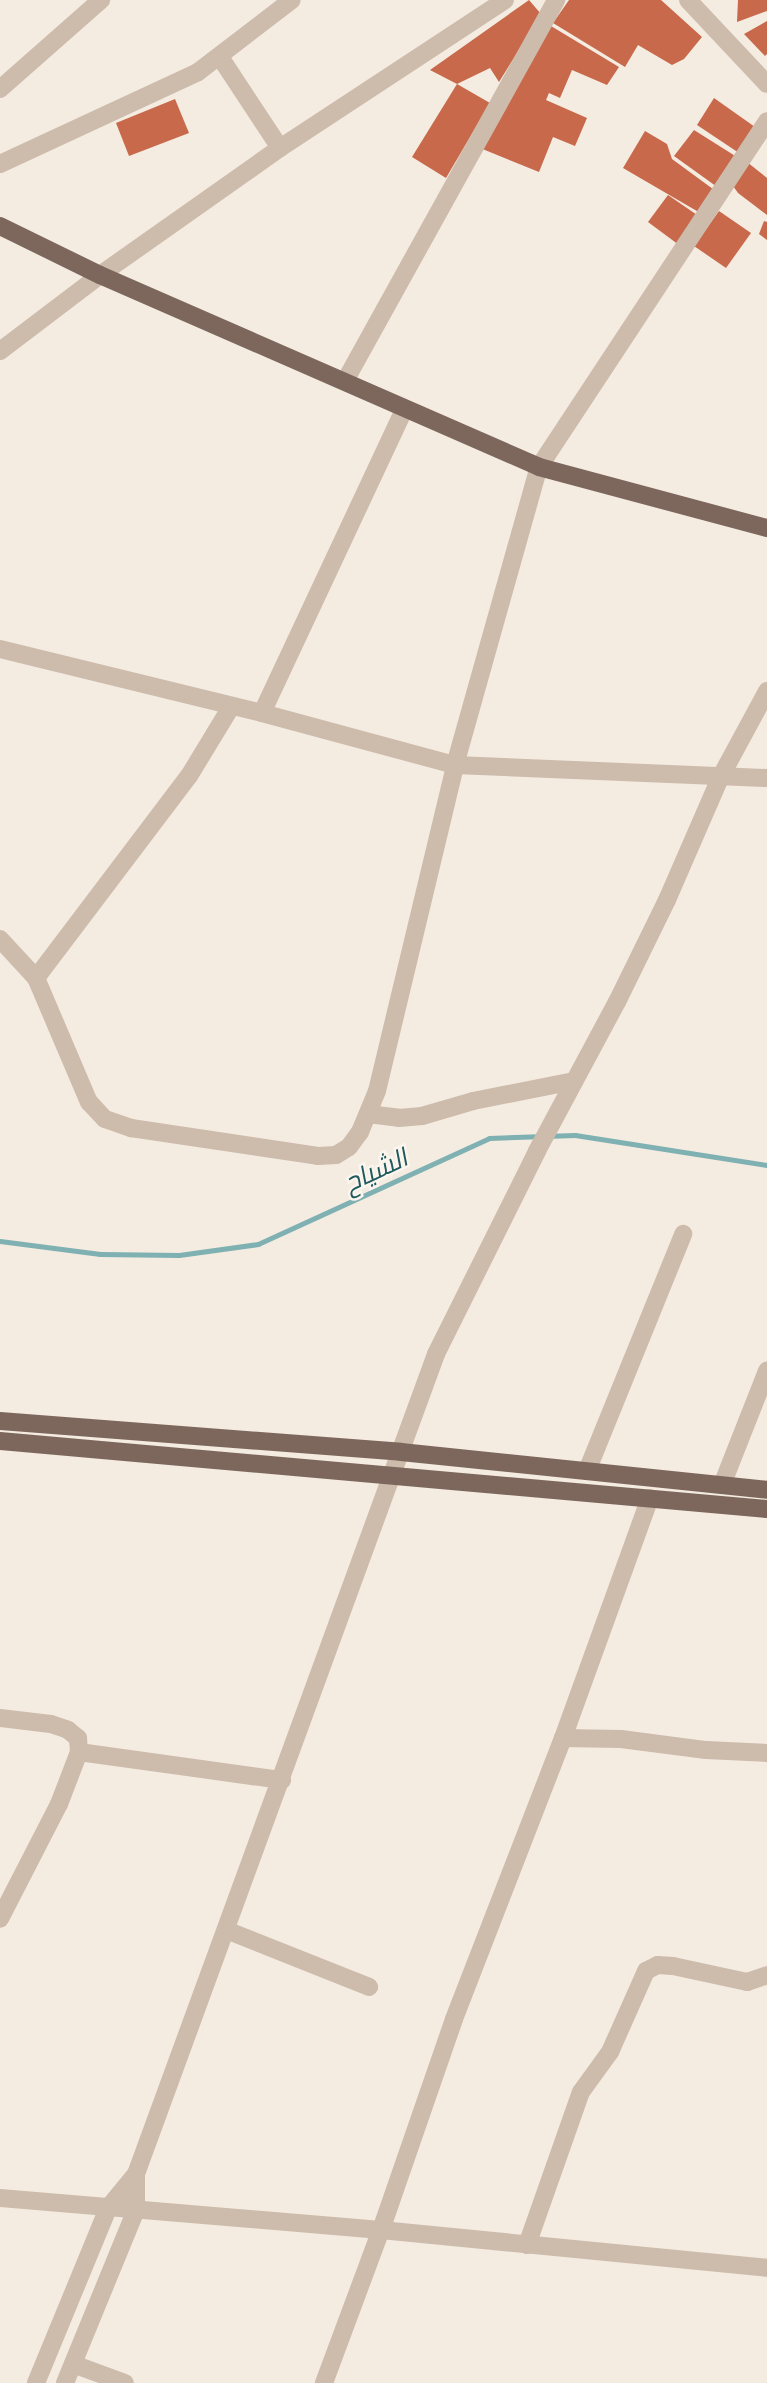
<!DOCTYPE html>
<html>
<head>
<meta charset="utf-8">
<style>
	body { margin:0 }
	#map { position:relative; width:767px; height:2383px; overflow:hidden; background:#f4ebe1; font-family:"Exo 2",Cairo,sans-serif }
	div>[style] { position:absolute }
	.stream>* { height:5px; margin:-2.5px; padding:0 2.5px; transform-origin:2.5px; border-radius:2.5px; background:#7fb0b2 }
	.building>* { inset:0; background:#c8694b }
	.minor>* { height:18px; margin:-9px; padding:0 9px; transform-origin:9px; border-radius:9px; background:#cdbbac }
	.major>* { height:18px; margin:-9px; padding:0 9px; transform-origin:9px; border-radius:9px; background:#7d675c }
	span { translate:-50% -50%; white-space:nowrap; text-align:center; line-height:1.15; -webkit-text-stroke:5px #fbf5ee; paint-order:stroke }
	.water-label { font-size:26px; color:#1f5a5e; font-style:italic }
</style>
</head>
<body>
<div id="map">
	<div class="stream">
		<i style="left:0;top:1241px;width:101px;rotate:7.4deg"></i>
		<i style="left:100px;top:1254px;width:79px;rotate:0.7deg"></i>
		<i style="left:179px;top:1255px;width:80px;rotate:-7.9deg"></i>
		<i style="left:258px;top:1244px;width:254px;rotate:-24.6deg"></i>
		<i style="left:489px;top:1138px;width:86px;rotate:-2deg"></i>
		<i style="left:575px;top:1135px;width:194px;rotate:8.9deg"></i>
	</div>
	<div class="building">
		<i style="clip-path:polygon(529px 0,541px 14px,499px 82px,490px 68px,457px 84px,430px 70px)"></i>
		<i style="clip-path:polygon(569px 0,661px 0,702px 37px,684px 59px,672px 65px,638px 45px,625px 67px,553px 23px)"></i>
		<i style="clip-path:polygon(738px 0,767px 0,767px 11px,737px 22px)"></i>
		<i style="clip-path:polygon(767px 21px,767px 54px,765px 56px,744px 34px)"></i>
		<i style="clip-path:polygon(546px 23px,619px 67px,607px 85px,572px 70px,560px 98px,549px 93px,546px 100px,587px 118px,575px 146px,553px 137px,539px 172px,480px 148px)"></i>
		<i style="clip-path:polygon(457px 84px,490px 103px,446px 178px,412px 157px)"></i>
		<i style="clip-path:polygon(714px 98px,755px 127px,739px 153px,697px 125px)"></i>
		<i style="clip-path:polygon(175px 99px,189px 133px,129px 156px,116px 123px)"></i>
		<i style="clip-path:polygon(694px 130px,740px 159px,720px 189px,674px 156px)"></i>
		<i style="clip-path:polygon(645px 131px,667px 144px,672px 159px,717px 192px,702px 214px,623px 168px)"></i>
		<i style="clip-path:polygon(747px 162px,767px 178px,767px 215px,738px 193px,731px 183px)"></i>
		<i style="clip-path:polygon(668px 195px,700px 217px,679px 245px,648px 222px)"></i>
		<i style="clip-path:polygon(719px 211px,751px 233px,726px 268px,694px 246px)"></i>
		<i style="clip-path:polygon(764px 221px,767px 222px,767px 240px,759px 234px)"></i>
	</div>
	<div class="minor">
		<i style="left:688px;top:0;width:115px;rotate:46.8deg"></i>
		<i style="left:220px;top:57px;width:109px;rotate:56.6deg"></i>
		<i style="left:0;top:89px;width:135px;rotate:-41.4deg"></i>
		<i style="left:0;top:164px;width:218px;rotate:-24.9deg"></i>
		<i style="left:198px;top:72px;width:118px;rotate:-37.5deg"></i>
		<i style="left:0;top:351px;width:126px;rotate:-37.2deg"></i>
		<i style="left:100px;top:275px;width:220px;rotate:-35.2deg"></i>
		<i style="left:280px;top:148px;width:269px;rotate:-33.3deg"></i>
		<i style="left:345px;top:381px;width:436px;rotate:-61deg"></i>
		<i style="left:0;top:649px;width:270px;rotate:13.7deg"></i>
		<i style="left:262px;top:713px;width:200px;rotate:15.1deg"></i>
		<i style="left:455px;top:765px;width:312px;rotate:2.4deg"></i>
		<i style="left:262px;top:713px;width:335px;rotate:-64.9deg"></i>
		<i style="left:0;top:939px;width:53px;rotate:47.3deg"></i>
		<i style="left:36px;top:978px;width:135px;rotate:66.9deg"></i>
		<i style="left:89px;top:1102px;width:23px;rotate:47deg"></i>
		<i style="left:105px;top:1119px;width:28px;rotate:19deg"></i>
		<i style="left:131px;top:1128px;width:189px;rotate:8.5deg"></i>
		<i style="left:318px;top:1156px;width:18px;rotate:-3deg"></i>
		<i style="left:336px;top:1155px;width:15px;rotate:-32deg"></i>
		<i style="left:349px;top:1147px;width:19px;rotate:-54deg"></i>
		<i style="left:360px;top:1132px;width:44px;rotate:-67.5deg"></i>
		<i style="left:377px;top:1091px;width:335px;rotate:-76.5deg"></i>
		<i style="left:455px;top:765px;width:310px;rotate:-74.3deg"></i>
		<i style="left:539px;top:467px;width:414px;rotate:-56.6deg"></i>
		<i style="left:36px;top:978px;width:253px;rotate:-52.9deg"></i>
		<i style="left:189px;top:776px;width:81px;rotate:-58.7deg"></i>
		<i style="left:368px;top:1114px;width:31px;rotate:7deg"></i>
		<i style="left:399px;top:1118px;width:23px;rotate:-5deg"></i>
		<i style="left:422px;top:1116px;width:53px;rotate:-16.4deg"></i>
		<i style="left:473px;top:1101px;width:103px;rotate:-11.2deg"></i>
		<i style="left:587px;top:1471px;width:256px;rotate:-67.9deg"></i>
		<i style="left:722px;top:1485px;width:123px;rotate:-68.5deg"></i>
		<i style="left:0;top:1718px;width:51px;rotate:6.7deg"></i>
		<i style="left:51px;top:1724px;width:18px;rotate:19deg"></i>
		<i style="left:68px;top:1730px;width:13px;rotate:39deg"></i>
		<i style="left:78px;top:1738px;width:14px;rotate:86deg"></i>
		<i style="left:79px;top:1752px;width:56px;rotate:111deg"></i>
		<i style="left:59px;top:1804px;width:129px;rotate:117.2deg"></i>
		<i style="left:563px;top:1738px;width:255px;rotate:-70.1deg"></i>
		<i style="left:79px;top:1752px;width:205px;rotate:7.9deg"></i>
		<i style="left:226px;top:1930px;width:154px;rotate:21.7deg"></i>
		<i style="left:0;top:2198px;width:382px;rotate:4.8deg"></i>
		<i style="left:381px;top:2230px;width:388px;rotate:5.6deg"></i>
		<i style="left:527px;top:2245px;width:162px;rotate:-70.6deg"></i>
		<i style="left:581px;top:2092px;width:49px;rotate:-54.1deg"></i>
		<i style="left:610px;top:2052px;width:89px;rotate:-66deg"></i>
		<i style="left:646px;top:1971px;width:13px;rotate:-27deg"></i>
		<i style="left:658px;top:1965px;width:15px;rotate:4deg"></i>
		<i style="left:673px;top:1966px;width:76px;rotate:12.2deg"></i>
		<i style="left:747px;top:1982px;width:21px;rotate:-19deg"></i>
		<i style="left:73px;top:2364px;width:55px;rotate:20.1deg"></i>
		<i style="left:36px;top:2383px;width:189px;rotate:-67.6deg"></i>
		<i style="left:108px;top:2208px;width:44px;rotate:-50.5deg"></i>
		<i style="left:136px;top:2174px;width:873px;rotate:-69.9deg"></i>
		<i style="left:436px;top:1354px;width:227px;rotate:-63.5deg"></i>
		<i style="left:537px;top:1151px;width:169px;rotate:-61.8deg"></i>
		<i style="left:617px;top:1002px;width:114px;rotate:-63.9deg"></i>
		<i style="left:667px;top:900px;width:133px;rotate:-66.5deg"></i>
		<i style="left:720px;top:778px;width:99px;rotate:-61.6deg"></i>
		<i style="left:65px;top:2383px;width:187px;rotate:-67.7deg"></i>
		<i style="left:136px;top:2210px;width:36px;rotate:-90deg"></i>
		<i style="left:324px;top:2383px;width:163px;rotate:-69.6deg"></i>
		<i style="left:381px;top:2230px;width:223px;rotate:-70.9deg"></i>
		<i style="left:454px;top:2019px;width:301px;rotate:-68.8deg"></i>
		<i style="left:563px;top:1738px;width:58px;rotate:1deg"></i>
		<i style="left:621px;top:1739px;width:86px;rotate:7.4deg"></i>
		<i style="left:706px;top:1750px;width:61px;rotate:2.8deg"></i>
	</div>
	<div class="major">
		<i style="left:0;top:226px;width:111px;rotate:26.1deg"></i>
		<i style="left:100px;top:275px;width:479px;rotate:23.6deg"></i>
		<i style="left:539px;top:467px;width:236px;rotate:15deg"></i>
		<i style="left:0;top:1421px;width:402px;rotate:4.4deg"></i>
		<i style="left:401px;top:1452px;width:368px;rotate:5.9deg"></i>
		<i style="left:0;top:1441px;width:770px;rotate:5.07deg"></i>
	</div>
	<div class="water-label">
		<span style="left:375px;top:1169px;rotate:-25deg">الشياح</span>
	</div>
</div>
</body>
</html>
